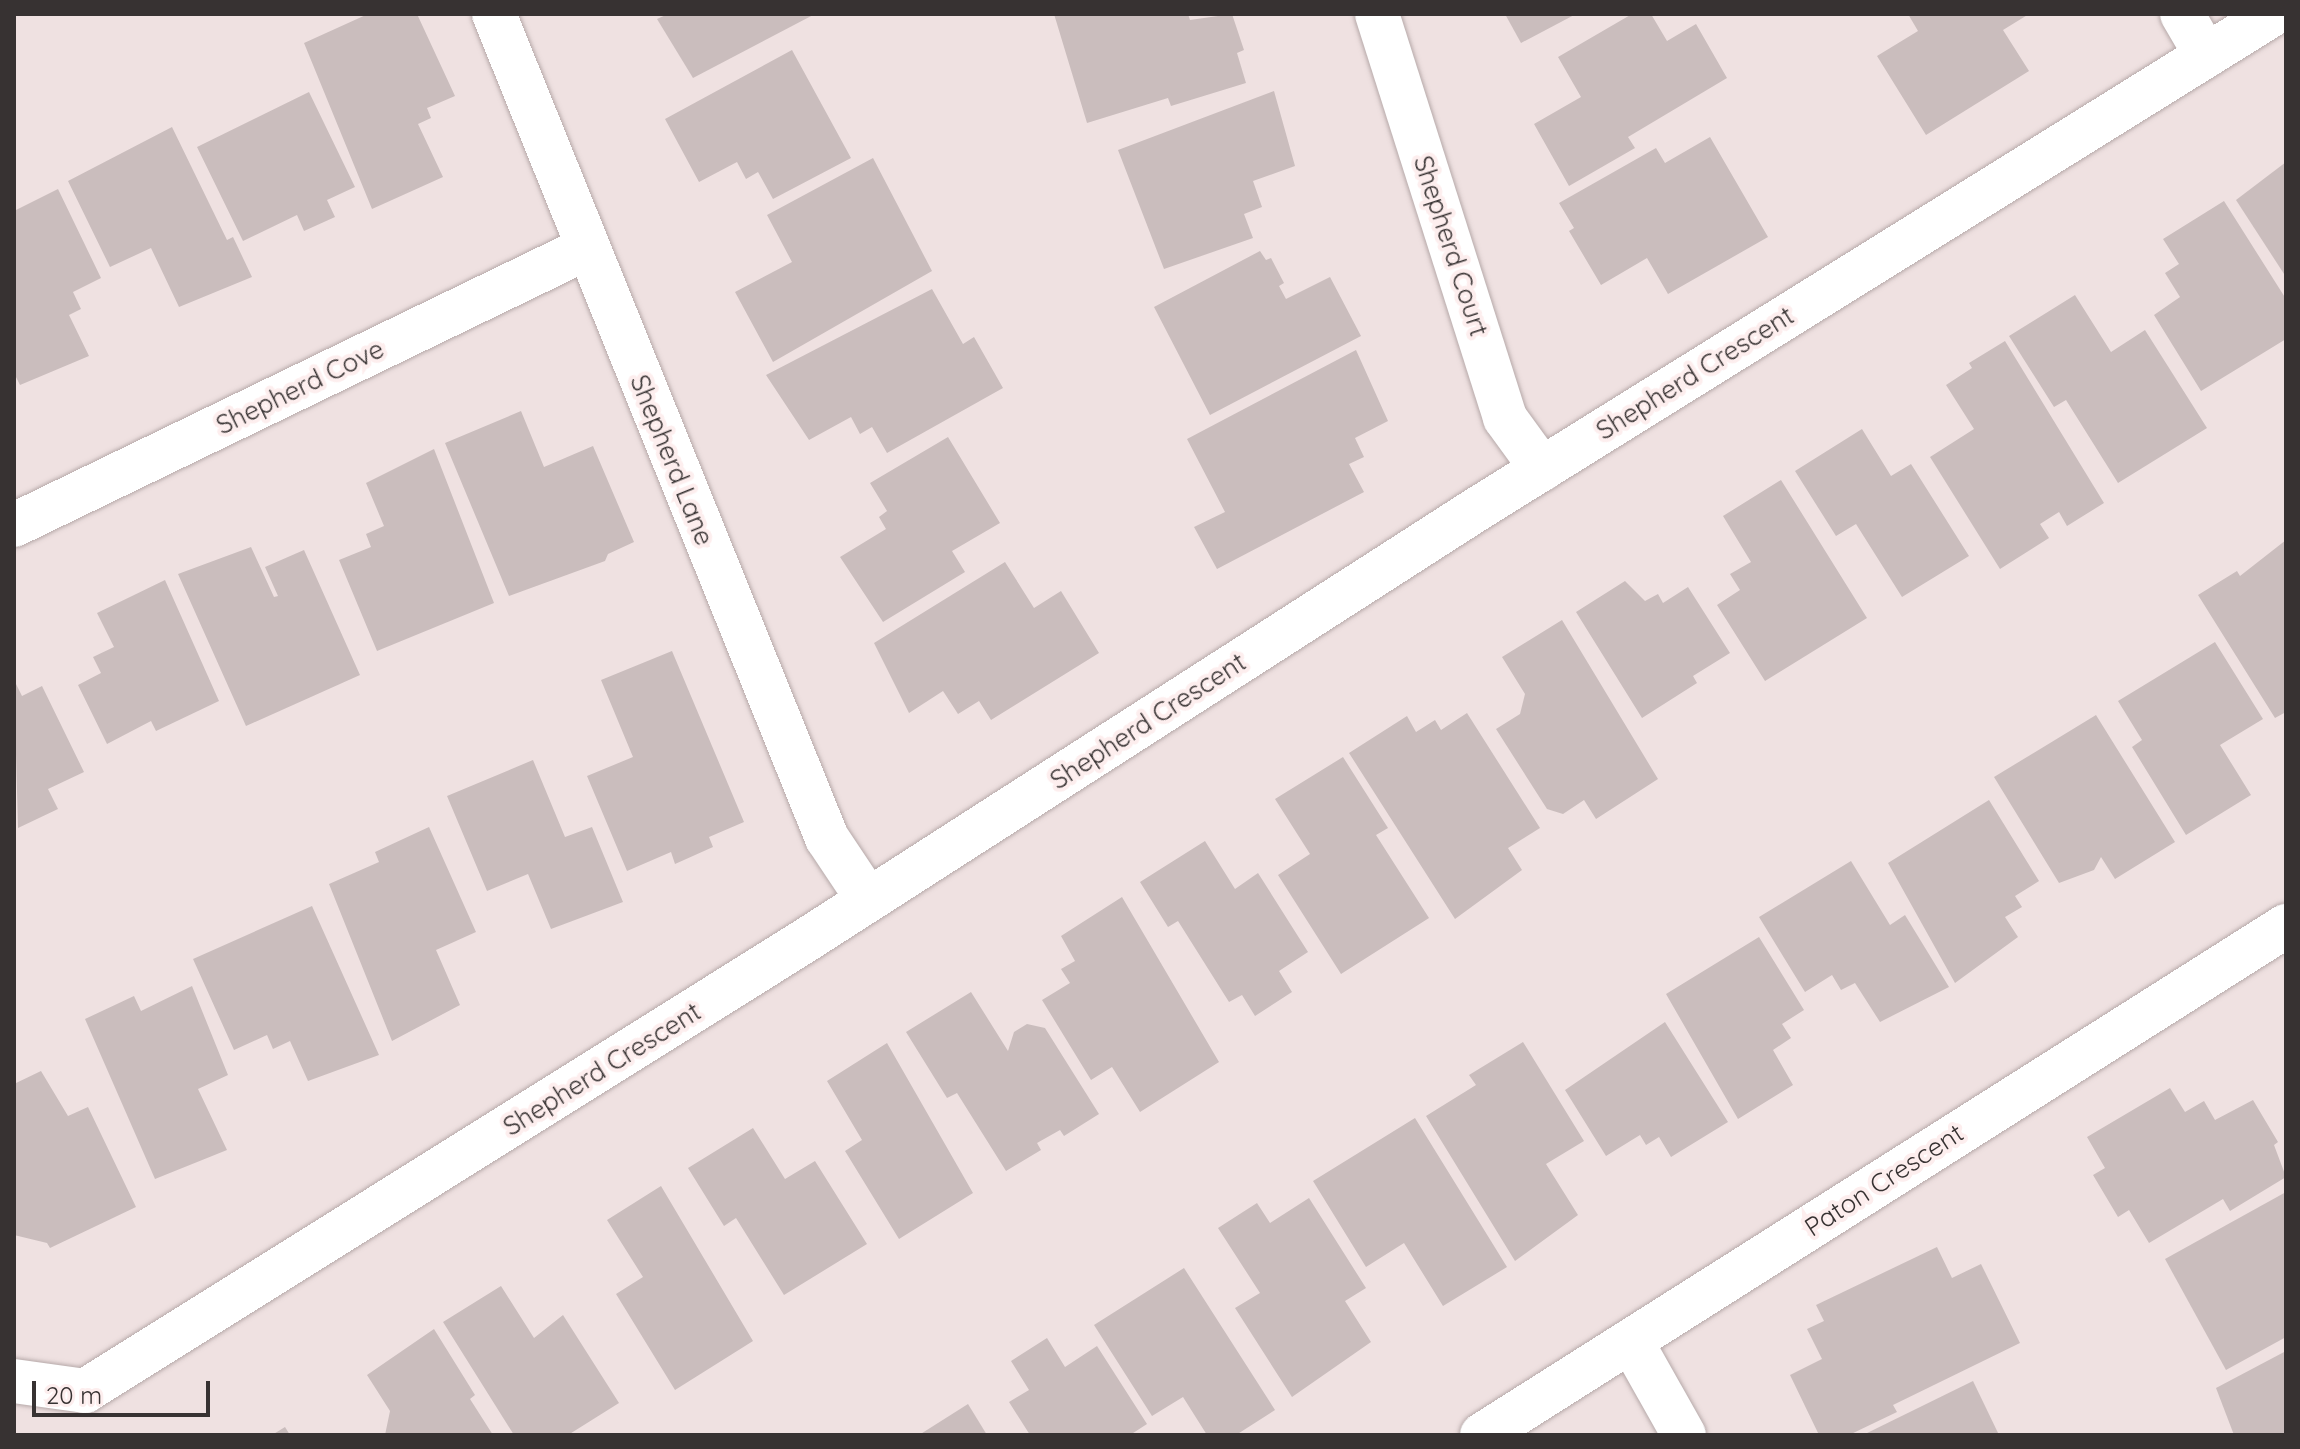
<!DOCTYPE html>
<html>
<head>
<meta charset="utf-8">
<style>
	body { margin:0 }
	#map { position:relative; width:2300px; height:1449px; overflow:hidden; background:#efe1e1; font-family:Quicksand,sans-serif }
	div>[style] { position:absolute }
	.building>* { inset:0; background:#cabdbd }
	.roads { filter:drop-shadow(0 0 2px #b6a9a9) drop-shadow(0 0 2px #b6a9a9) }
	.minor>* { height:44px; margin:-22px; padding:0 22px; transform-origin:22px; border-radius:22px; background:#fff }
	span { translate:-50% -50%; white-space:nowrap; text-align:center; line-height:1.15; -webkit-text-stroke:8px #fdeeee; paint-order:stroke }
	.street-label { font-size:26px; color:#373232 }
	.frame { position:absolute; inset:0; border:16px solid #373232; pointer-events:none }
	.scale { position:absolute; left:32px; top:1381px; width:178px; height:36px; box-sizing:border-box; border:4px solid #373232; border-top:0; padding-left:10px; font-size:24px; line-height:28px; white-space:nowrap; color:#373232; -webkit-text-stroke:6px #fdeeee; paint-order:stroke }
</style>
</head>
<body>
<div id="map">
	<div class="building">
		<i style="clip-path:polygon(368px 14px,417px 14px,455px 96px,427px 108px,431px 118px,418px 124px,443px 177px,372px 209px,304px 43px)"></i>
		<i style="clip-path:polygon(668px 14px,815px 14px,693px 78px,657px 19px)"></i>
		<i style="clip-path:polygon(1054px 14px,1188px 14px,1190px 20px,1232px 14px,1244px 50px,1237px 53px,1246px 83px,1171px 106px,1168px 98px,1087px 123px)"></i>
		<i style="clip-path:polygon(1505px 14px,1576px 14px,1521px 43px)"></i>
		<i style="clip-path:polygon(1632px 14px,1651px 14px,1667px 41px,1696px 24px,1727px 78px,1628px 137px,1635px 148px,1569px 186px,1534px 124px,1581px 97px,1558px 57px)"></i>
		<i style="clip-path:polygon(1908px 14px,2029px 14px,2003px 30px,2029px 71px,1926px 135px,1877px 56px,1918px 31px)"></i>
		<i style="clip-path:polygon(792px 50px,851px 158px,773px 199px,758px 172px,746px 179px,737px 162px,699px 182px,665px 119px)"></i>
		<i style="clip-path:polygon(1274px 91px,1295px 166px,1253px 181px,1262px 207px,1244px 214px,1253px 238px,1164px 269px,1118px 150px)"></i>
		<i style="clip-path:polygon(309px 92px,355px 187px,327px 200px,335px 217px,304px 231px,297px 215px,243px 241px,197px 147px)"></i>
		<i style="clip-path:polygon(172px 127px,227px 240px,233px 237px,252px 277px,179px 307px,151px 248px,110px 267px,68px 181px)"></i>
		<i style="clip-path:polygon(1710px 137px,1768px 237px,1668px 294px,1647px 258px,1601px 285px,1569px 231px,1574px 228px,1559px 203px,1656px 148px,1665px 163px)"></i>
		<i style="clip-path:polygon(873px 158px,932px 271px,773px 362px,735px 292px,792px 262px,767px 215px)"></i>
		<i style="clip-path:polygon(2286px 162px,2286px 277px,2236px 200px)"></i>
		<i style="clip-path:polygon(58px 189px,101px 278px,73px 292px,81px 309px,69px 315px,89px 356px,20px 385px,14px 373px,14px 211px)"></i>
		<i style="clip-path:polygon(2224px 201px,2286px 299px,2286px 339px,2201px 391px,2154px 315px,2180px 297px,2165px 273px,2179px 264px,2163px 239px)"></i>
		<i style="clip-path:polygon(1260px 251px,1266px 260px,1271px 258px,1284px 283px,1279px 286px,1286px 299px,1330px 277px,1361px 336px,1210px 415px,1154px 307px)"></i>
		<i style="clip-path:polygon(932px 289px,963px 344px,974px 337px,1003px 388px,887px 453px,872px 427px,860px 434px,851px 417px,809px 440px,766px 375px)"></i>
		<i style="clip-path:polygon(2075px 295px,2111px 352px,2145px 330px,2207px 428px,2118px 483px,2066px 400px,2054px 407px,2009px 336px)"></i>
		<i style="clip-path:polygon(2005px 341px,2104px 503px,2067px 526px,2059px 512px,2040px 524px,2049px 538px,2000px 569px,1930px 457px,1974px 429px,1946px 385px,1972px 368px,1969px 363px)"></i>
		<i style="clip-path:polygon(1356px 350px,1388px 421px,1355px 438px,1364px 457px,1349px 464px,1364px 492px,1217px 569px,1194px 527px,1225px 512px,1187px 439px)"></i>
		<i style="clip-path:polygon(521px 411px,544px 467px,593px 446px,634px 542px,608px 554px,605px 561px,509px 596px,445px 443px)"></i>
		<i style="clip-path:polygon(1862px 429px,1891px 476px,1911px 464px,1969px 556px,1902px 597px,1856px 524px,1836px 536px,1795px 471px)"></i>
		<i style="clip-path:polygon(948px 437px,1000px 523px,952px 551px,965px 572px,883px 622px,840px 557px,886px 529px,879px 517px,887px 511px,870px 483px)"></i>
		<i style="clip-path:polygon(434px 449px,494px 603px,377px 651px,339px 560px,371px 547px,366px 534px,384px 526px,366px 483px)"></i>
		<i style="clip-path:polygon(1781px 480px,1867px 618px,1765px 681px,1717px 605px,1740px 590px,1730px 574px,1751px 562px,1723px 516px)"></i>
		<i style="clip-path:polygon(2286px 540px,2286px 712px,2275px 718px,2198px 595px,2237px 571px,2240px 576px)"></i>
		<i style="clip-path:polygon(251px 547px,274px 597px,278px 596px,265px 567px,304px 550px,360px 675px,246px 726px,178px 574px)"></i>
		<i style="clip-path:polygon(1005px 562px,1034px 608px,1061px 591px,1099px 653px,991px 720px,979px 701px,958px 714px,943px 691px,909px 713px,874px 643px)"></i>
		<i style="clip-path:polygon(165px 580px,219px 701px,156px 731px,151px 721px,107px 744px,78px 685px,101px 673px,93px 657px,114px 647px,97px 613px)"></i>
		<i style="clip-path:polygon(1625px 581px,1645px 601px,1658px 594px,1663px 603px,1688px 587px,1730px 653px,1693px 676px,1697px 683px,1642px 718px,1576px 612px)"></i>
		<i style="clip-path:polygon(1562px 620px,1658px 779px,1596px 819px,1584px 800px,1563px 814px,1547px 809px,1496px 729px,1520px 714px,1525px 694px,1502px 657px)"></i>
		<i style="clip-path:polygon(2215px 642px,2263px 719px,2220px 745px,2251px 795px,2186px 835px,2132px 747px,2142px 740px,2118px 701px)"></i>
		<i style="clip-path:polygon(672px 651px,744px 822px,709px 837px,713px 847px,675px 864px,671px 852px,627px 871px,587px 776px,633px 757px,601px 680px)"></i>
		<i style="clip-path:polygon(14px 680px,22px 696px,42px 686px,84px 772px,48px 789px,58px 809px,18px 828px)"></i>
		<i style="clip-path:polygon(1467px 713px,1540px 828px,1508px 848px,1522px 870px,1455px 919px,1349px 753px,1407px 716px,1416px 732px,1435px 720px,1441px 730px)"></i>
		<i style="clip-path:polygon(2096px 715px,2175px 842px,2115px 879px,2101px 857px,2094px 870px,2059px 883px,1994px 777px)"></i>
		<i style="clip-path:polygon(1343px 757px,1388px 828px,1376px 835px,1429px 918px,1341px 974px,1278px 875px,1310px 854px,1275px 799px)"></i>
		<i style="clip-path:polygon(533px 760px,565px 837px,592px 827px,623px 902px,551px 929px,528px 874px,487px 891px,447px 796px)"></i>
		<i style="clip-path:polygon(1989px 800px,2039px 881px,2015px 896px,2022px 907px,2005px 917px,2018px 937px,1955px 983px,1888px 863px)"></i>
		<i style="clip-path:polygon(429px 827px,476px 932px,436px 950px,460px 1005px,392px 1041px,329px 884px,379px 862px,375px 852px)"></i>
		<i style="clip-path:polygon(1205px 841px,1235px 889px,1258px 873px,1308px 952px,1279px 971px,1292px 992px,1255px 1016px,1242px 995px,1229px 1002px,1178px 921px,1168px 927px,1140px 882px)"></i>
		<i style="clip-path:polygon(1851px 861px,1890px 925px,1905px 915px,1949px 987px,1880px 1022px,1855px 983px,1841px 990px,1832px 975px,1805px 992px,1759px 917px)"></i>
		<i style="clip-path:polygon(1122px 897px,1219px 1062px,1140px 1112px,1112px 1067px,1091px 1080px,1042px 1000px,1070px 983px,1061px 969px,1075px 961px,1061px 936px)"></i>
		<i style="clip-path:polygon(312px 906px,379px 1055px,308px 1081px,290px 1041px,273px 1049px,267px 1035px,234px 1050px,193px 959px)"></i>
		<i style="clip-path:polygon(1759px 937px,1804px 1010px,1782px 1024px,1791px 1038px,1773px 1050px,1793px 1085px,1738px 1119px,1666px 994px)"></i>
		<i style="clip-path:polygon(192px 986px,228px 1075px,198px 1089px,227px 1150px,155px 1179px,85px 1019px,134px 996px,141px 1011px)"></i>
		<i style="clip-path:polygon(971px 992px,1008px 1051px,1014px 1032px,1027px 1024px,1045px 1028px,1099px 1114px,1064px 1136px,1060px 1130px,1037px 1143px,1041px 1150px,1006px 1171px,957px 1093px,947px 1098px,906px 1032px)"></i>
		<i style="clip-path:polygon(1665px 1022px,1728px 1122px,1671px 1157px,1659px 1137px,1646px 1145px,1640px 1135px,1606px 1156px,1565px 1090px)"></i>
		<i style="clip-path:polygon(1523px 1042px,1584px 1141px,1546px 1164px,1578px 1215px,1515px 1261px,1426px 1116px,1476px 1085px,1469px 1075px)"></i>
		<i style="clip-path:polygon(887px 1043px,973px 1193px,899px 1239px,845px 1151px,862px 1140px,827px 1081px)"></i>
		<i style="clip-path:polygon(41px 1071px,68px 1116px,88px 1107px,136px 1207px,50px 1248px,47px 1243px,14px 1235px,14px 1084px)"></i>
		<i style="clip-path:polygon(2170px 1088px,2185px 1112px,2204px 1101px,2215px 1120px,2253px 1100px,2278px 1142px,2274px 1145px,2286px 1177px,2230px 1211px,2223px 1199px,2149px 1243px,2129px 1210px,2118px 1217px,2093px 1175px,2105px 1168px,2087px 1137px)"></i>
		<i style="clip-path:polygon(1415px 1118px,1507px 1267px,1443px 1306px,1404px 1243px,1366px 1267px,1313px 1181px)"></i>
		<i style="clip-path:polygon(753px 1128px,785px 1179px,815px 1161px,867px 1244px,784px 1295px,736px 1218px,724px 1226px,688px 1168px)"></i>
		<i style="clip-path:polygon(661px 1186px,753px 1341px,675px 1390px,616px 1294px,643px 1277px,607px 1220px)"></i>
		<i style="clip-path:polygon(2286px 1192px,2286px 1337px,2226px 1370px,2165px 1259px)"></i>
		<i style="clip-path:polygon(1309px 1198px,1366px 1288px,1345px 1301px,1371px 1342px,1292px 1397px,1235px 1308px,1260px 1293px,1218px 1228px,1257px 1203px,1270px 1223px)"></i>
		<i style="clip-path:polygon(1937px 1247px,1952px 1278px,1981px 1264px,2020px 1343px,1893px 1405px,1897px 1412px,1849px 1435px,1819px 1435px,1790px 1375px,1822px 1359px,1807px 1329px,1824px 1321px,1816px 1305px)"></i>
		<i style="clip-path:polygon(1184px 1268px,1275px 1410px,1236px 1435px,1207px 1435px,1183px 1397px,1152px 1416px,1094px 1325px)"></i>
		<i style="clip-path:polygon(501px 1286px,534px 1338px,563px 1315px,619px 1403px,568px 1435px,514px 1435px,443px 1322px)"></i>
		<i style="clip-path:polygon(434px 1329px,475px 1395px,470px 1399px,493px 1435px,385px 1435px,390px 1411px,367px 1375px)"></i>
		<i style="clip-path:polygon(1047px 1338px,1065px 1367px,1097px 1346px,1147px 1424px,1130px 1435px,1030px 1435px,1009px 1402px,1029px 1390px,1011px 1361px)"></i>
		<i style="clip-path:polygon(2286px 1351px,2286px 1435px,2234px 1435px,2216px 1388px)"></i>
		<i style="clip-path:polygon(1973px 1381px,1999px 1435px,1863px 1435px)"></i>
		<i style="clip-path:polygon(968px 1404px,987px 1435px,919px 1435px)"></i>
		<i style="clip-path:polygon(285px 1427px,290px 1435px,272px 1435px)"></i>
	</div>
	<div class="roads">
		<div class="minor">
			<i style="left:494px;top:14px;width:889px;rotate:68deg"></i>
			<i style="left:827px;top:838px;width:72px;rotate:56.3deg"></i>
			<i style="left:1377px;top:14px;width:424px;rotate:72.4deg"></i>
			<i style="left:1505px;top:418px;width:63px;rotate:54deg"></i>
			<i style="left:2182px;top:14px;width:48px;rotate:59.7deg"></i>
			<i style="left:14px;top:525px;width:634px;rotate:-25.8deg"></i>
			<i style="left:1631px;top:1341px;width:108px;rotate:60.6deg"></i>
			<i style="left:14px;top:1381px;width:72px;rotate:8deg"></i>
			<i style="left:85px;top:1391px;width:847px;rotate:-32.02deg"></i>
			<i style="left:803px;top:942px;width:807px;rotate:-32.71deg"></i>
			<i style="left:1482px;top:506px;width:932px;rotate:-31.88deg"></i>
			<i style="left:1482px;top:1435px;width:952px;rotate:-32.34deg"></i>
		</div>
	</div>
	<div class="street-label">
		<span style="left:1451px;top:246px;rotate:72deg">Shepherd Court</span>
		<span style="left:1695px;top:373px;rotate:-32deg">Shepherd Crescent</span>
		<span style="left:300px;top:387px;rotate:-26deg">Shepherd Cove</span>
		<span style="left:672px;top:460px;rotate:68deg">Shepherd Lane</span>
		<span style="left:1148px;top:721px;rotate:-33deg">Shepherd Crescent</span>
		<span style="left:602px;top:1069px;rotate:-32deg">Shepherd Crescent</span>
		<span style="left:1884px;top:1180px;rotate:-33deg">Paton Crescent</span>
	</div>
	<div class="frame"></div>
	<div class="scale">20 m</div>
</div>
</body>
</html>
